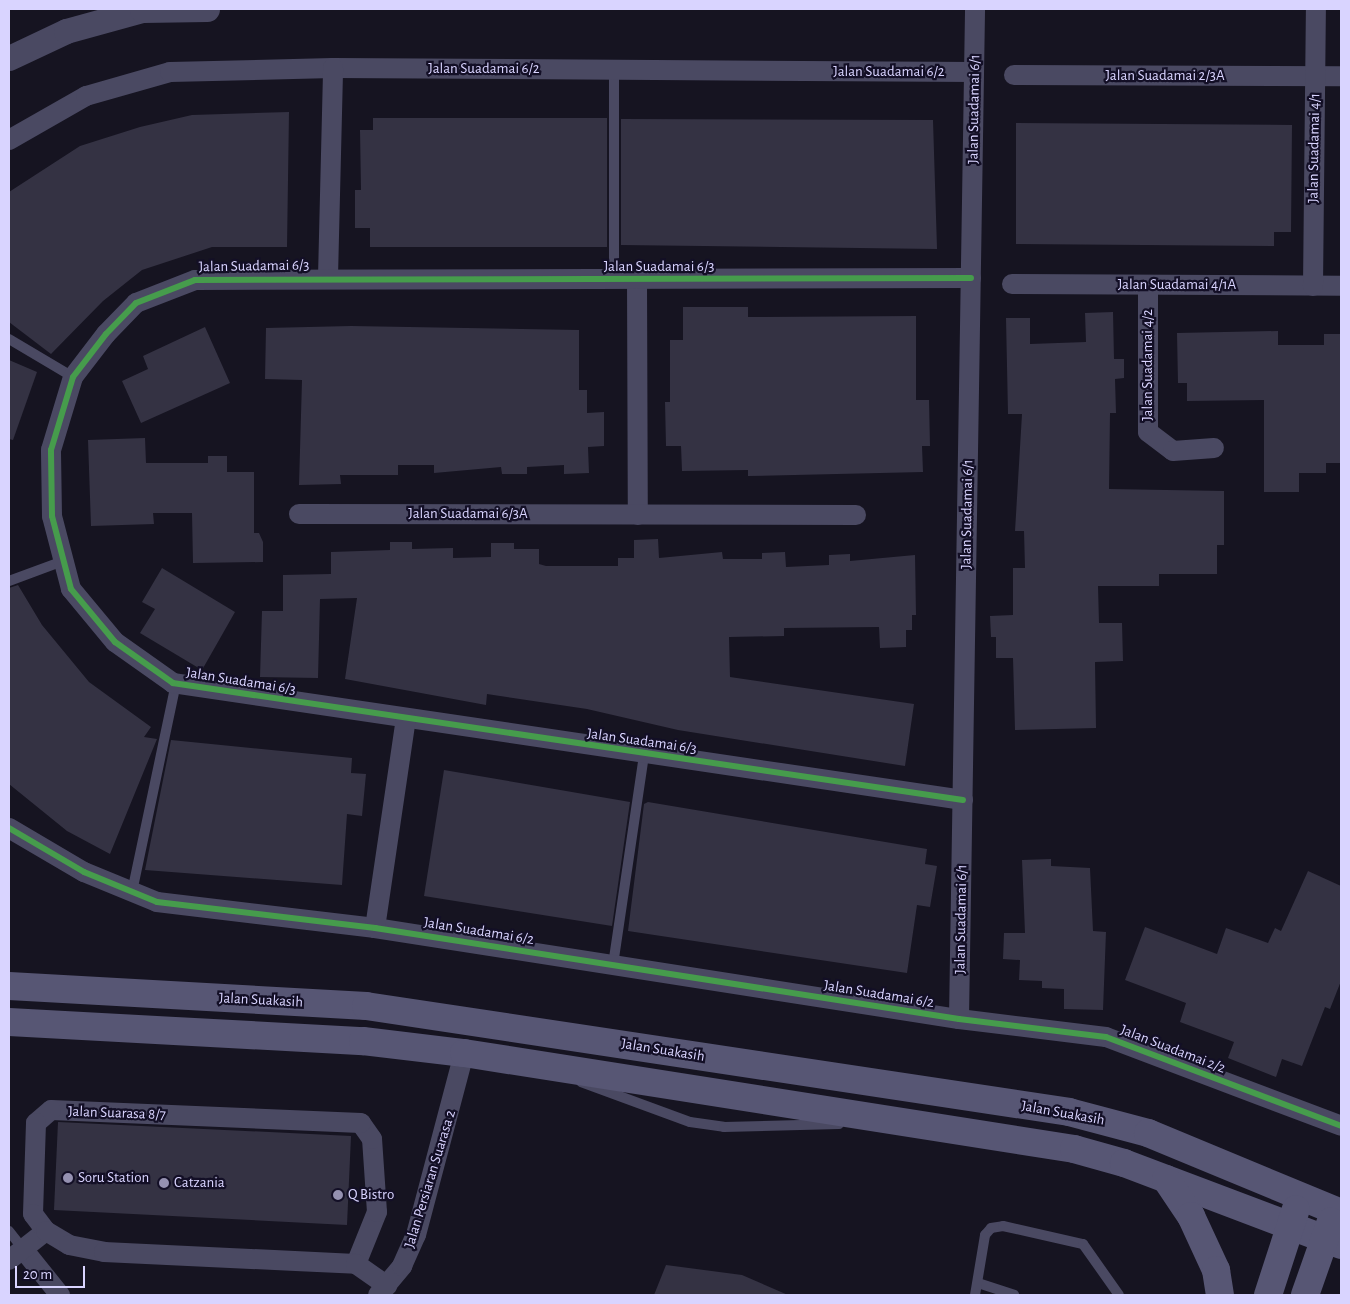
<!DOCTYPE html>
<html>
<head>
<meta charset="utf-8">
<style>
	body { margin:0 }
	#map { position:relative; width:1350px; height:1304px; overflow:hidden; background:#161421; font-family:"Alegreya Sans",sans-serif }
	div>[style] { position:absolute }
	.building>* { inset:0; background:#343243 }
	.service>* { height:10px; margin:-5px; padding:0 5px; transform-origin:5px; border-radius:5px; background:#4a4962 }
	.minor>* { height:20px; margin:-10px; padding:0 10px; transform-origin:10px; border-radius:10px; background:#4a4962 }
	.tertiary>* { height:25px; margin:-12.5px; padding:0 12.5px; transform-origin:12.5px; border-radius:12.5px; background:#4a4962 }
	.secondary>* { height:28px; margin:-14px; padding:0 14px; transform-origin:14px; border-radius:14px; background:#575674 }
	.cycleway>* { height:6px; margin:-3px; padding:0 3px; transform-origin:3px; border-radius:3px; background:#469c4c }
	.dots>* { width:14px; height:14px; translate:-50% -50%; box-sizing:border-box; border:2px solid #130f26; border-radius:50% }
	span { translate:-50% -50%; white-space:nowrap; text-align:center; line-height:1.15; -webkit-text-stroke:4.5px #130f26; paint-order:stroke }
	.street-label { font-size:15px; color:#d9d4ff }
	.poi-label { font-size:15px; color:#d9d4ff }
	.left { translate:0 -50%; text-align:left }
	.frame { position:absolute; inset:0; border:10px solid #d9d4ff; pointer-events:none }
	.scale { position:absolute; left:15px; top:1266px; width:70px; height:22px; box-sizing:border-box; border:2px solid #d9d4ff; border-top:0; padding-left:6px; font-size:15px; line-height:18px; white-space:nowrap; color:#d9d4ff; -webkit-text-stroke:4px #130f26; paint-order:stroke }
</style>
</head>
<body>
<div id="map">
	<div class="building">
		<i style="clip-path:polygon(289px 112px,287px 247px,212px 247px,142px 270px,103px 301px,51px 354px,9px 322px,9px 192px,80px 146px,140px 127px,192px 115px)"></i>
		<i style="clip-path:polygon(373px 118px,607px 118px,607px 247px,370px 247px,370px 228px,355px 228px,355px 190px,361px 190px,360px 130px,373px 130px)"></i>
		<i style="clip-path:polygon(621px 119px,933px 120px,937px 249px,621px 245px)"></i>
		<i style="clip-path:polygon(1016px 123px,1292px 125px,1291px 232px,1274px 232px,1274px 246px,1016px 244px)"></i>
		<i style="clip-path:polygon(683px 307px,748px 307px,748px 317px,916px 316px,916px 400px,929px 400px,930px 446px,922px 446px,923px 472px,748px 476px,748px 470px,682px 471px,681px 446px,666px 446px,665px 402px,670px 402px,670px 340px,683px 340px)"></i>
		<i style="clip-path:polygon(1113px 312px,1114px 359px,1124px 359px,1124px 378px,1115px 379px,1116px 413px,1110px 413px,1109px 489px,1224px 491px,1224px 545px,1217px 545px,1217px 574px,1159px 574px,1159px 586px,1098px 586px,1099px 623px,1122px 623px,1123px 661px,1095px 662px,1096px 728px,1015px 730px,1013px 658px,996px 658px,996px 637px,991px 637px,990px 616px,1013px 615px,1013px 568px,1025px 568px,1024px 531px,1015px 531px,1022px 414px,1008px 414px,1006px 318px,1030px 318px,1030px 344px,1086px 342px,1085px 313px)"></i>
		<i style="clip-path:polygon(351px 326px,579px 330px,579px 390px,587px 390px,587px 413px,604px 412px,604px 446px,588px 447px,589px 473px,564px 474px,564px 465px,527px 467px,527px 474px,502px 474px,501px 467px,434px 473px,434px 465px,398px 465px,398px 475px,340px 475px,341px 484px,299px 485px,302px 380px,265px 379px,266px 328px)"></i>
		<i style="clip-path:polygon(205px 327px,230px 383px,141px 423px,122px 381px,148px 369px,143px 356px)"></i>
		<i style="clip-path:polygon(1278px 331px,1278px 345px,1324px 345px,1324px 334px,1341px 334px,1341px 463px,1326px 463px,1326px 473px,1299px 473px,1299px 492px,1264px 492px,1264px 400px,1187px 401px,1187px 383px,1178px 383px,1177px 333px)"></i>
		<i style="clip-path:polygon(9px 360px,37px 372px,13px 440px,9px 439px)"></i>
		<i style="clip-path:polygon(145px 438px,146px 463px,208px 463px,208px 456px,227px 456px,227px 472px,254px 472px,254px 533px,259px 533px,263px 542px,263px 562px,193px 563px,192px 513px,153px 513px,154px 524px,91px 526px,88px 440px)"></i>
		<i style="clip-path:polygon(658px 539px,659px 558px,722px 552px,723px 559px,762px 559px,762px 553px,785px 552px,786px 567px,829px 565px,829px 555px,850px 554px,850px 561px,915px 555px,916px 615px,912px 615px,912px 630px,906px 630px,906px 647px,880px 648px,879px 627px,784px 628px,784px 636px,729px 637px,730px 677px,914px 704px,905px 766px,678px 730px,587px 709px,487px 694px,486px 705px,345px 679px,357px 598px,320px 599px,318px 678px,260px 677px,262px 611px,283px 611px,283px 575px,331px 574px,331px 552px,390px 550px,390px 542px,412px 542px,412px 549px,453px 548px,453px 558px,491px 557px,491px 543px,514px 543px,514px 549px,539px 549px,539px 564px,546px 566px,618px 566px,618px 558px,634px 558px,634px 540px)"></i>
		<i style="clip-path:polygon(162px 568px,235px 612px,202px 670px,140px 633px,155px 609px,142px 602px)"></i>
		<i style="clip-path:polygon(18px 585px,42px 625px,89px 682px,151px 727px,144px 737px,157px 739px,110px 854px,67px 831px,9px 784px,9px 588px)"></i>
		<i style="clip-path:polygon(171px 740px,352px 758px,351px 773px,366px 774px,362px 816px,347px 814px,342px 885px,145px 870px)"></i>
		<i style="clip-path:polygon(444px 770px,630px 802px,612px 926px,424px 896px)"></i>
		<i style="clip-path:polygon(648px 802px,927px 849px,925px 864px,937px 866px,930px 907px,917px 905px,907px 973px,628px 931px,644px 804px)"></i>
		<i style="clip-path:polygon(1051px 859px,1051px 866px,1090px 868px,1093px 931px,1106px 932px,1103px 1010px,1064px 1009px,1064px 989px,1042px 988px,1042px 981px,1019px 980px,1020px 960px,1003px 959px,1004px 933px,1025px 933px,1022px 860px)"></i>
		<i style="clip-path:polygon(1308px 871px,1341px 886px,1341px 981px,1330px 1009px,1325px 1007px,1302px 1066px,1282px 1059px,1276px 1077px,1228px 1058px,1234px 1042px,1180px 1022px,1186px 1003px,1125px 980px,1145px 927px,1217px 954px,1226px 928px,1268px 943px,1275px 928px,1281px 931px)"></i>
		<i style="clip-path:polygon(58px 1122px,351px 1136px,347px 1225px,54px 1210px)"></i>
		<i style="clip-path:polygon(666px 1265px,742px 1275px,788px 1295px,654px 1295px)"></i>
	</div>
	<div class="service">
		<i style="left:614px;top:70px;width:209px;rotate:90deg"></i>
		<i style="left:9px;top:339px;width:74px;rotate:30.7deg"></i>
		<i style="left:9px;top:581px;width:58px;rotate:-20.3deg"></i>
		<i style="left:132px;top:892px;width:213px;rotate:-78.1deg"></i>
		<i style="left:613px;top:965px;width:213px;rotate:-81.6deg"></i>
		<i style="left:581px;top:1082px;width:116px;rotate:20.2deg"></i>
		<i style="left:690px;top:1122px;width:34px;rotate:8deg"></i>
		<i style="left:724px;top:1127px;width:115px;rotate:-1.5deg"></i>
		<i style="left:9px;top:1231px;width:23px;rotate:52deg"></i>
		<i style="left:978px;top:1283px;width:38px;rotate:18deg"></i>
		<i style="left:975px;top:1295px;width:61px;rotate:-80.5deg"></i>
		<i style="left:985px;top:1235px;width:9px;rotate:-49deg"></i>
		<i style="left:991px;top:1228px;width:12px;rotate:-9deg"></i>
		<i style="left:1003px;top:1226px;width:82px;rotate:12.7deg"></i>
		<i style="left:1083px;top:1244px;width:62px;rotate:54.8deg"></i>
	</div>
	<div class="minor">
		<i style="left:1014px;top:75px;width:327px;rotate:0.2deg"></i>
		<i style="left:9px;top:140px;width:89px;rotate:-29.7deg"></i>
		<i style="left:86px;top:96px;width:87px;rotate:-15.9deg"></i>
		<i style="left:170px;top:72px;width:163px;rotate:-1.4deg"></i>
		<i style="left:333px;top:68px;width:641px;rotate:0.36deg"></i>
		<i style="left:328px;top:277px;width:209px;rotate:-88.6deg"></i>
		<i style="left:637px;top:280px;width:235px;rotate:89.8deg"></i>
		<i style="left:1012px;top:284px;width:329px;rotate:0.3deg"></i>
		<i style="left:1148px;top:285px;width:147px;rotate:90deg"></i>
		<i style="left:1148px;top:432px;width:31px;rotate:37deg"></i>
		<i style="left:1173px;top:451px;width:41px;rotate:-4.2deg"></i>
		<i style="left:1313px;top:286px;width:277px;rotate:-89.4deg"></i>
		<i style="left:299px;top:514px;width:557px;rotate:0.1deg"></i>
		<i style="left:963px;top:800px;width:799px;rotate:-171.58deg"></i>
		<i style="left:173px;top:683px;width:71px;rotate:-144.7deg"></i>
		<i style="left:115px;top:642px;width:69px;rotate:-129.7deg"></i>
		<i style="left:71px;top:589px;width:75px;rotate:-104.6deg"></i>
		<i style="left:52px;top:516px;width:66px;rotate:-90.9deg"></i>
		<i style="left:51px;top:450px;width:76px;rotate:-73.2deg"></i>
		<i style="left:73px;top:377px;width:54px;rotate:-52.5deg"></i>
		<i style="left:106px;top:334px;width:43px;rotate:-45.9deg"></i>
		<i style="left:136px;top:303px;width:63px;rotate:-21.3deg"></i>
		<i style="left:195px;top:280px;width:776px;rotate:-0.15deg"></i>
		<i style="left:9px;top:828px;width:87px;rotate:30.4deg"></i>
		<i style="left:84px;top:872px;width:79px;rotate:22.3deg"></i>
		<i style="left:157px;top:902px;width:220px;rotate:6.8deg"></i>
		<i style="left:375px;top:928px;width:591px;rotate:8.86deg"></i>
		<i style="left:959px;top:1019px;width:148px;rotate:7deg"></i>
		<i style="left:1106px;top:1037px;width:251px;rotate:20.7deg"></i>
		<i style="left:375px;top:928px;width:211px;rotate:-81.6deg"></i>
		<i style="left:959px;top:1019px;width:1010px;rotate:-89.09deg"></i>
		<i style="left:23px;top:1249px;width:59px;rotate:51.2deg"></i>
		<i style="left:9px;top:1260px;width:47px;rotate:-38.1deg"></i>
		<i style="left:356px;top:1264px;width:56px;rotate:-68deg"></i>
		<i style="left:377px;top:1212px;width:73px;rotate:-93.9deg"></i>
		<i style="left:372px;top:1139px;width:19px;rotate:-125deg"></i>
		<i style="left:361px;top:1123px;width:310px;rotate:-177.6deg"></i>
		<i style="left:51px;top:1110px;width:20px;rotate:139deg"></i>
		<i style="left:36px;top:1123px;width:91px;rotate:91.9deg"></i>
		<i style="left:33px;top:1214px;width:21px;rotate:53deg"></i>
		<i style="left:46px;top:1231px;width:27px;rotate:31deg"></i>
		<i style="left:69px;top:1245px;width:36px;rotate:11deg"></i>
		<i style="left:104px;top:1252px;width:252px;rotate:2.7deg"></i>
		<i style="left:356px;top:1264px;width:38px;rotate:35deg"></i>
		<i style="left:378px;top:1295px;width:38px;rotate:-50deg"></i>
		<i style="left:402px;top:1266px;width:34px;rotate:-66deg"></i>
		<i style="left:416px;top:1235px;width:188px;rotate:-75.2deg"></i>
	</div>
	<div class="tertiary">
		<i style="left:9px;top:58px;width:63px;rotate:-25.3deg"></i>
		<i style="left:66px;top:31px;width:79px;rotate:-15.4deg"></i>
		<i style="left:142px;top:10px;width:65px;rotate:-0.9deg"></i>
	</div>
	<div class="secondary">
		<i style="left:9px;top:986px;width:358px;rotate:3.2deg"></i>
		<i style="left:366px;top:1006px;width:711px;rotate:8.57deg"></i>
		<i style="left:1069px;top:1112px;width:82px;rotate:14.9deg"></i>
		<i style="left:1148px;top:1133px;width:209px;rotate:22.5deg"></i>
		<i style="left:9px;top:1022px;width:355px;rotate:3.1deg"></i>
		<i style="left:363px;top:1041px;width:102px;rotate:6.8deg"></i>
		<i style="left:464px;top:1053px;width:618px;rotate:8.94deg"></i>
		<i style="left:1074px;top:1149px;width:52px;rotate:15.6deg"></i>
		<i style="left:1124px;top:1163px;width:232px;rotate:20.7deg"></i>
		<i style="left:1166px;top:1179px;width:45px;rotate:56deg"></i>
		<i style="left:1191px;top:1216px;width:60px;rotate:65.2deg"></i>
		<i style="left:1216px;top:1270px;width:25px;rotate:81deg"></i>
		<i style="left:1268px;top:1295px;width:90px;rotate:-72deg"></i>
		<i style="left:1305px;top:1295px;width:78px;rotate:-70.6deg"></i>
	</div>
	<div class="cycleway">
		<i style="left:963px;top:800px;width:799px;rotate:-171.58deg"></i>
		<i style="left:173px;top:683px;width:71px;rotate:-144.7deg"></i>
		<i style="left:115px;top:642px;width:69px;rotate:-129.7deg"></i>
		<i style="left:71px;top:589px;width:75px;rotate:-104.6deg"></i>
		<i style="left:52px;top:516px;width:66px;rotate:-90.9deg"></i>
		<i style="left:51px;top:450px;width:76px;rotate:-73.2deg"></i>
		<i style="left:73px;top:377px;width:54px;rotate:-52.5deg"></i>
		<i style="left:106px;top:334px;width:43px;rotate:-45.9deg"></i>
		<i style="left:136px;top:303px;width:63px;rotate:-21.3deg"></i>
		<i style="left:195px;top:280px;width:776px;rotate:-0.15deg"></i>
		<i style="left:9px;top:828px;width:87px;rotate:30.4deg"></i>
		<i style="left:84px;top:872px;width:79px;rotate:22.3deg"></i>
		<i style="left:157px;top:902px;width:220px;rotate:6.8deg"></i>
		<i style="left:375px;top:928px;width:591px;rotate:8.86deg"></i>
		<i style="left:959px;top:1019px;width:148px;rotate:7deg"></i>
		<i style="left:1106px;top:1037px;width:251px;rotate:20.7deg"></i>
	</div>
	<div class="dots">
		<i style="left:68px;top:1178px;background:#9591b1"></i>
		<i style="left:164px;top:1183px;background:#9591b1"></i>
		<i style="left:338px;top:1195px;background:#9591b1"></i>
	</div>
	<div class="street-label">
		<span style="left:484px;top:69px">Jalan Suadamai 6/2</span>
		<span style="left:889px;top:72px">Jalan Suadamai 6/2</span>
		<span style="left:1165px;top:76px">Jalan Suadamai 2/3A</span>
		<span style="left:974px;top:109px;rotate:-89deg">Jalan Suadamai 6/1</span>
		<span style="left:1314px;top:148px;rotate:-89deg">Jalan Suadamai 4/1</span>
		<span style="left:254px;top:266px;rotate:-1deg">Jalan Suadamai 6/3</span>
		<span style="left:659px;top:267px">Jalan Suadamai 6/3</span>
		<span style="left:1177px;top:285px">Jalan Suadamai 4/1A</span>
		<span style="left:1148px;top:365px;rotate:-90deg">Jalan Suadamai 4/2</span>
		<span style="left:468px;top:514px">Jalan Suadamai 6/3A</span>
		<span style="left:967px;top:514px;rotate:-89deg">Jalan Suadamai 6/1</span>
		<span style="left:241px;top:681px;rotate:9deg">Jalan Suadamai 6/3</span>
		<span style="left:642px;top:741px;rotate:8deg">Jalan Suadamai 6/3</span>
		<span style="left:961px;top:919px;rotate:-89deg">Jalan Suadamai 6/1</span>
		<span style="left:479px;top:931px;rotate:9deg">Jalan Suadamai 6/2</span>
		<span style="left:879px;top:994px;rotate:9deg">Jalan Suadamai 6/2</span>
		<span style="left:261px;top:1000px;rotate:3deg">Jalan Suakasih</span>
		<span style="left:1173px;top:1049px;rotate:21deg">Jalan Suadamai 2/2</span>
		<span style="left:663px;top:1050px;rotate:9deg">Jalan Suakasih</span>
		<span style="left:117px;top:1113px;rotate:2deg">Jalan Suarasa 8/7</span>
		<span style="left:1063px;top:1113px;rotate:10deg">Jalan Suakasih</span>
		<span style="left:430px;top:1179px;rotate:-73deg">Jalan Persiaran Suarasa 2</span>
	</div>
	<div class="poi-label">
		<span class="left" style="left:78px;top:1178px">Soru Station</span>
		<span class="left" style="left:174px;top:1183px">Catzania</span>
		<span class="left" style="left:348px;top:1195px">Q Bistro</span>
	</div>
	<div class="frame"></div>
	<div class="scale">20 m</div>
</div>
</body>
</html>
